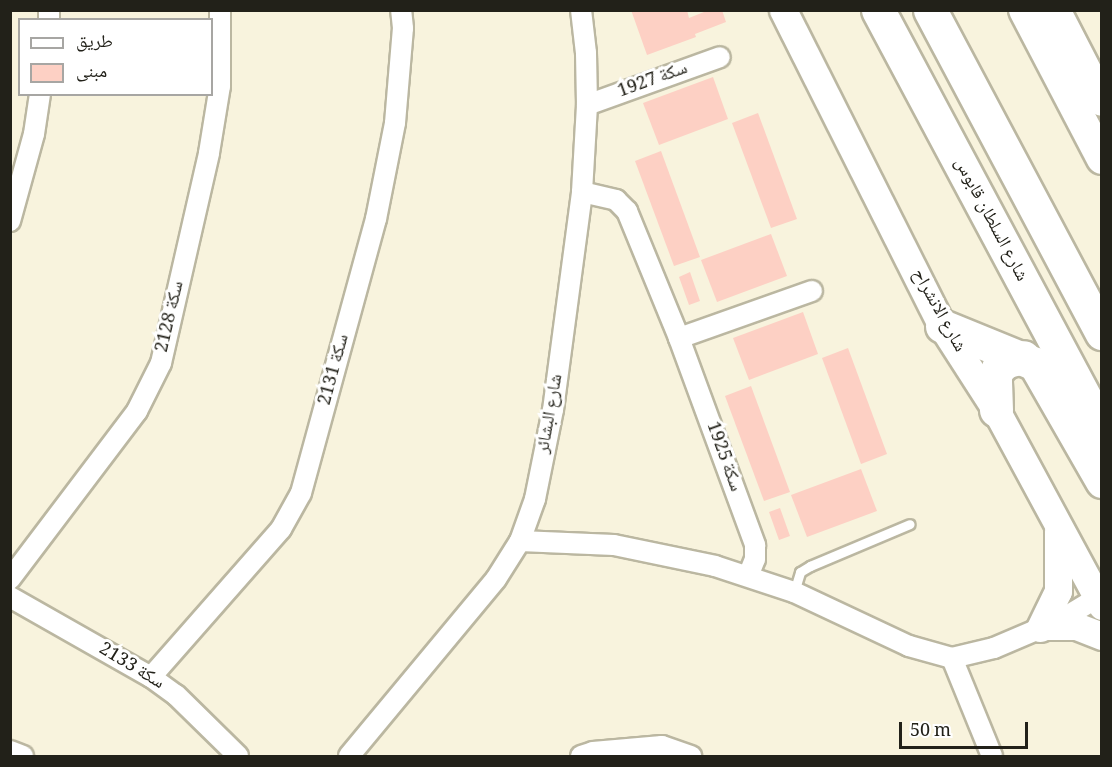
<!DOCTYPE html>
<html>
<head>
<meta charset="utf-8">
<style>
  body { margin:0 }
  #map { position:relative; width:1112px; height:767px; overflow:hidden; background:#f8f3dd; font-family:Georgia,"Noto Naskh Arabic",serif }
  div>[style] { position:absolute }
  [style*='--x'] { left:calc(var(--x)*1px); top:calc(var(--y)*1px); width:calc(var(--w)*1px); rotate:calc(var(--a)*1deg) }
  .building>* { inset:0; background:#fdd0c4 }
  .roads { filter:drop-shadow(2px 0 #bbb7a1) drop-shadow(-2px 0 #bbb7a1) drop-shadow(0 2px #bbb7a1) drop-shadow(0 -2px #bbb7a1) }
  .lane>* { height:9px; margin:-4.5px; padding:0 4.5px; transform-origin:4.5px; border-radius:4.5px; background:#fff }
  .street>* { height:20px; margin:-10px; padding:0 10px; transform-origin:10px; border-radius:10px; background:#fff }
  .secondary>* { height:27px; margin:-13.5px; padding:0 13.5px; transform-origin:13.5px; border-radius:13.5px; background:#fff }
  .primary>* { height:30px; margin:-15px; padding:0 15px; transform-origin:15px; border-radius:15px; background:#fff }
  .highway>* { height:33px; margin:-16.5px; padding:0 16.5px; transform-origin:16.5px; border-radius:16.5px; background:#fff }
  span { translate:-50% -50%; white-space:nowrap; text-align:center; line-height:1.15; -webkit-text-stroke:6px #fff; paint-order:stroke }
  .street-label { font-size:18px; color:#222119 }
  .frame { position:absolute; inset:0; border:12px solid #222119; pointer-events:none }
  .legend { position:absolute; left:18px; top:18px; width:195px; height:78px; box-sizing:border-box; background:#fff; border:2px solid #a7a6a3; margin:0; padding:8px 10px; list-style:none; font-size:18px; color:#222119 }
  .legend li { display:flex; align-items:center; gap:12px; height:30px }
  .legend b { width:30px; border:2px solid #a7a6a3 }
  .scale { position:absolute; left:899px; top:722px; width:129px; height:27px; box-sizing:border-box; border:3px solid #222119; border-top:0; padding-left:8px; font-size:18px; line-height:21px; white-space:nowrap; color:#222119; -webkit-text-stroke:4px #fff; paint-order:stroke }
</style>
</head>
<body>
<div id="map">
  <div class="building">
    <div style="clip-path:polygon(631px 10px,687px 10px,689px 18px,709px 10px,722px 10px,726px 22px,695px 34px,696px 37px,647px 55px)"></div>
    <div style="clip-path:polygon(713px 77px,728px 119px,659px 145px,643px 103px)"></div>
    <div style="clip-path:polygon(758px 113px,797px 219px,771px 228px,732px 123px)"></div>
    <div style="clip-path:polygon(661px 151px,700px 257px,674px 266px,635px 161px)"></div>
    <div style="clip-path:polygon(771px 234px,787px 276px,717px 302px,701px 260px)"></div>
    <div style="clip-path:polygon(690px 272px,700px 301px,689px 305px,679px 277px)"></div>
    <div style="clip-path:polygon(803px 312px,818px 354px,749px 380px,733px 338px)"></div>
    <div style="clip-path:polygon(848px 348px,887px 454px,861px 464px,822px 358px)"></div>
    <div style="clip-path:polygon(751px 386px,790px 492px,764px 501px,725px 396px)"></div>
    <div style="clip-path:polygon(861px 469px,877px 511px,807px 537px,791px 495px)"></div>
    <div style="clip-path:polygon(780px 508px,790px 536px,779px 540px,769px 512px)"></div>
  </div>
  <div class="roads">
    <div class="lane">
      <div style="--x:794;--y:592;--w:21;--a:-73"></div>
      <div style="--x:800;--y:572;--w:12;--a:-31"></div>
      <div style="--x:810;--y:566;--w:108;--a:-22.8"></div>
    </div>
    <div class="street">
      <div style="--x:49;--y:10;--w:10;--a:90"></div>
      <div style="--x:587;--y:105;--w:141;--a:-19.8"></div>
      <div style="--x:582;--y:192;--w:35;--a:13"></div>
      <div style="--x:616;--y:200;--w:16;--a:45"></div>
      <div style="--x:627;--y:211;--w:137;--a:67.7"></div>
      <div style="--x:679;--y:338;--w:221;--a:69.8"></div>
      <div style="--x:755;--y:545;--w:14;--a:90"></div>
      <div style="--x:755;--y:559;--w:18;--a:112"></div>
      <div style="--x:10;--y:221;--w:90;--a:-74.6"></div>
      <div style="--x:34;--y:134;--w:40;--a:-81.5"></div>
      <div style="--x:679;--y:338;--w:141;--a:-19.5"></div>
      <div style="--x:520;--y:541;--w:94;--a:2.4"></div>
      <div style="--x:614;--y:545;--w:103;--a:11.7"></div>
      <div style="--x:715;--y:566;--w:83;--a:18.2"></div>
      <div style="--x:794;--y:592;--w:127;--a:25.2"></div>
      <div style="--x:909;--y:646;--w:45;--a:15.6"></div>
      <div style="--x:952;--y:658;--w:43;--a:-13.4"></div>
      <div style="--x:994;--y:648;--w:74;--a:-23.1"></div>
      <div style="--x:1062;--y:619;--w:41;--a:-31"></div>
      <div style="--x:10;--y:579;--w:211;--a:-52.9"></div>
      <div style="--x:137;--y:411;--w:54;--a:-63.4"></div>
      <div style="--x:161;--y:363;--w:215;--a:-77.1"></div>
      <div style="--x:209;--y:153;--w:68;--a:-80.7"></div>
      <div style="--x:220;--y:86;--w:76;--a:-90"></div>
      <div style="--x:10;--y:597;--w:162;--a:29.6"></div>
      <div style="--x:151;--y:677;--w:31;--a:36"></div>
      <div style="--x:176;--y:695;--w:87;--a:44.5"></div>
      <div style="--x:952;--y:658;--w:106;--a:67.8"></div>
      <div style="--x:151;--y:677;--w:197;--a:-48.7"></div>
      <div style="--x:281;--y:529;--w:41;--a:-60.9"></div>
      <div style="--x:301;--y:493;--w:284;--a:-74.7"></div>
      <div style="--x:376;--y:219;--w:98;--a:-78.8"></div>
      <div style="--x:395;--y:123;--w:95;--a:-85.2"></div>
      <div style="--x:403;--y:28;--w:18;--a:-96"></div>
      <div style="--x:10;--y:751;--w:14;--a:21"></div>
      <div style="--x:349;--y:756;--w:230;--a:-50.3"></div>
      <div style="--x:496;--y:579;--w:45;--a:-57.7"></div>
      <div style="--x:520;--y:541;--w:45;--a:-70.3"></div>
      <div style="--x:535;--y:499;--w:91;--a:-78.6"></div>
      <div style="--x:553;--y:410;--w:220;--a:-82.4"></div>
      <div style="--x:582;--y:192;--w:87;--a:-86.7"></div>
      <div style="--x:587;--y:105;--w:52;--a:-91.1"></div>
      <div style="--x:586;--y:53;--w:43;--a:-96.6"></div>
      <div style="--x:581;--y:756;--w:13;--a:-18"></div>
      <div style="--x:593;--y:752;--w:69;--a:-5"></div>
      <div style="--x:662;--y:746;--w:31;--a:19"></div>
    </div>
    <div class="secondary">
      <div style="--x:783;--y:10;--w:354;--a:63.3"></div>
      <div style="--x:942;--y:326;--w:100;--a:57.3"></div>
      <div style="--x:996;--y:410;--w:223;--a:61.6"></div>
      <div style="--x:1044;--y:626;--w:32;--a:0"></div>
      <div style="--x:1076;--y:626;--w:28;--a:21"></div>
      <div style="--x:1040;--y:628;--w:41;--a:-64.1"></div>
      <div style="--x:1058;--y:591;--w:60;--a:-90"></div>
    </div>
    <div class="primary">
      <div style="--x:1024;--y:10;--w:168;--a:62.4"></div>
      <div style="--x:1055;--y:10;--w:102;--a:62.7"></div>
    </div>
    <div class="highway">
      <div style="--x:878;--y:10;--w:475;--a:61.9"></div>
      <div style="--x:930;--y:10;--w:366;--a:62"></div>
      <div style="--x:942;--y:326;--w:100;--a:22.2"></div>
      <div style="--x:1035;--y:364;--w:135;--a:60.2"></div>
      <div style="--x:996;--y:410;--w:34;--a:-92"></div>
      <div style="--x:995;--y:376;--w:9;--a:-69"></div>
      <div style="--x:998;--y:368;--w:11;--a:-38"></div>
      <div style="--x:1007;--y:361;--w:17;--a:-13"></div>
    </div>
  </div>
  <div class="street-label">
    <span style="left:653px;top:81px;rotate:-20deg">سكة 1927</span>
    <span style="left:990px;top:220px;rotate:62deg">شارع السلطان قابوس</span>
    <span style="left:938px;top:311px;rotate:61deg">شارع الانشراح</span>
    <span style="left:171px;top:317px;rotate:-77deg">سكة 2128</span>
    <span style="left:335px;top:370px;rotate:-75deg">سكة 2131</span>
    <span style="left:551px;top:414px;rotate:-80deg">شارع البشائر</span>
    <span style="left:723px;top:457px;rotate:70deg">سكة 1925</span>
    <span style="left:131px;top:667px;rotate:31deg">سكة 2133</span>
  </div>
  <div class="frame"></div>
  <ul class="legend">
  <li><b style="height:8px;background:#fff"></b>طريق</li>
  <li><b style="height:16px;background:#fdd0c4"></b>مبنى</li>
  </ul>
  <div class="scale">50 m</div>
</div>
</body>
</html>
